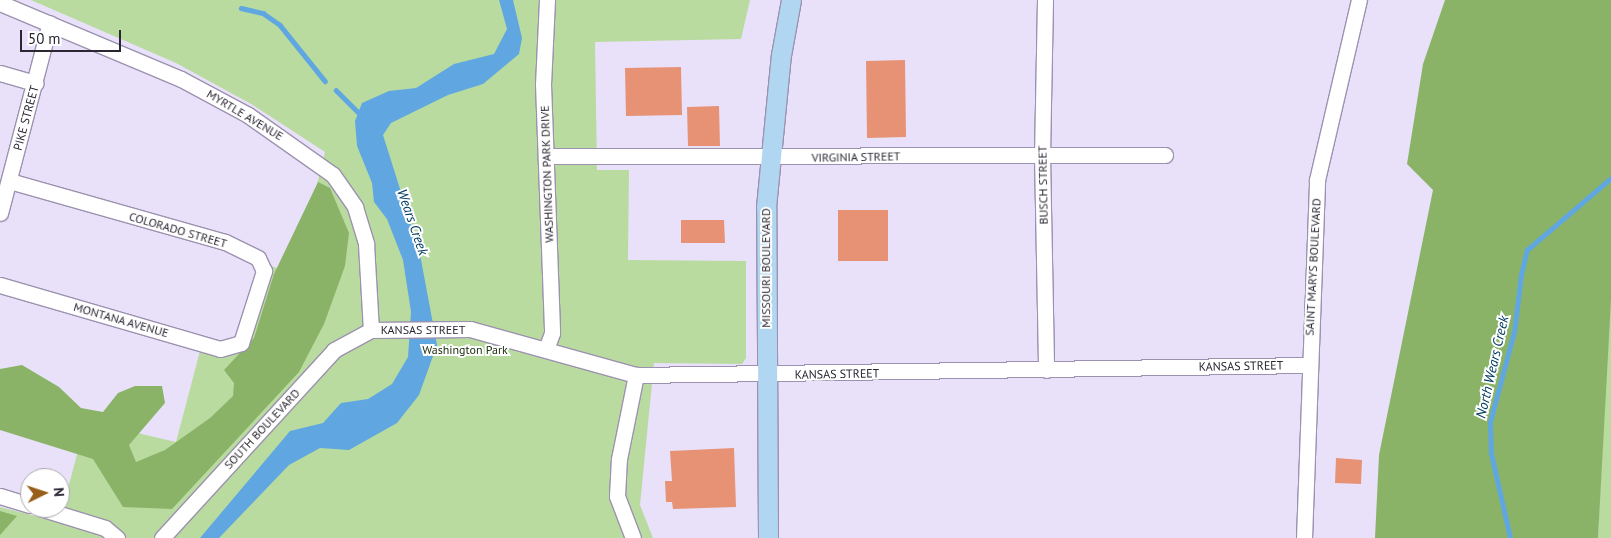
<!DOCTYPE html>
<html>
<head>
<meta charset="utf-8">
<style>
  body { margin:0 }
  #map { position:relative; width:1611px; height:538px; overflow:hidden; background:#e9e1fa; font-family:"PT Sans",sans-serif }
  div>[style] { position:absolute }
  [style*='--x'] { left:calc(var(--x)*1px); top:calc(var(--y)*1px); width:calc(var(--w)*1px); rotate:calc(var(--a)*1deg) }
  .green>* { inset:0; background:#b9db9f }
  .forest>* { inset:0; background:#8ab368 }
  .water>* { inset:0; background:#60a7e1 }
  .stream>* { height:4.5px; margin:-2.25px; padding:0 2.25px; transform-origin:2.25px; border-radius:2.25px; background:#60a7e1 }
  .building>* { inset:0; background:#e79275 }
  .roads { filter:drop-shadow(1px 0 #9c92af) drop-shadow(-1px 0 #9c92af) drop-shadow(0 1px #9c92af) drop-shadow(0 -1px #9c92af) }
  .minor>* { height:15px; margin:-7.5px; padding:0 7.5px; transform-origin:7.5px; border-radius:7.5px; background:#fff }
  .major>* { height:19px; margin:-9.5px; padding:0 9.5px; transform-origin:9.5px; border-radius:9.5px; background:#b1d6f2 }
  span { translate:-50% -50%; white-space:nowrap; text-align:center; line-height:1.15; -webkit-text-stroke:4px #fff; paint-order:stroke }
  .street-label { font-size:12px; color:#2a2632 }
  .park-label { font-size:12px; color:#203111 }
  .water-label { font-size:14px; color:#003b60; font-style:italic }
  .north { position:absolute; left:20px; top:468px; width:50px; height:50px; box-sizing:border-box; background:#fff; border:1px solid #aaa8ad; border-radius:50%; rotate:86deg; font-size:14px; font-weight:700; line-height:20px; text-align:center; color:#2a2632 }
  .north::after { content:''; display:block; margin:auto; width:18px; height:22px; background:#975f1a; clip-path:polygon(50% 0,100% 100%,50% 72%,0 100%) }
  .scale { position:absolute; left:20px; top:30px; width:101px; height:22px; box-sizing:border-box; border:2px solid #2a2632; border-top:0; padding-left:6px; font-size:15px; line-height:18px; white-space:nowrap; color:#2a2632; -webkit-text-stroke:4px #fff; paint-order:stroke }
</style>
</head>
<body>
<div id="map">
  <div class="green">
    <div style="clip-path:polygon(31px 0,750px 0,741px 39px,595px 42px,597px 170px,629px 170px,628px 260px,746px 261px,746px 358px,742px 364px,654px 363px,640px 505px,653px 538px,0 538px,0 507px,59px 522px,86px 421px,176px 442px,200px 351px,234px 350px,264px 292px,270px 266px,295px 273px,325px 152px,253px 105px,176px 63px)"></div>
    <div style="clip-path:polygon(1611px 300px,1611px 538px,1598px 538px,1608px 321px)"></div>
  </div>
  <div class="forest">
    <div style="clip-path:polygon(1445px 0,1611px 0,1611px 300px,1598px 538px,1375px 538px,1379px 455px,1433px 190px,1407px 164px,1423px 64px)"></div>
    <div style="clip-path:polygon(318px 182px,330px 188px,349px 233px,345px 266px,324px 324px,299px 372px,172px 509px,123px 507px,93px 459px,0 430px,0 369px,22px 365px,59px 387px,81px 408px,103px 412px,118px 393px,135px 386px,162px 386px,165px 403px,129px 445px,136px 462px,165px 450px,210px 418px,233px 396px,234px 383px,224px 370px,254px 338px,274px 274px)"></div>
    <div style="clip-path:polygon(0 511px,17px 516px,0 535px)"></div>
  </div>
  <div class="water">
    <div style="clip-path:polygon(499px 0,513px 0,522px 38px,519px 54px,483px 84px,448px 95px,391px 123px,383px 135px,419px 249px,437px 345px,419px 395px,397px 423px,349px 450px,320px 448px,289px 465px,219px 538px,200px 538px,290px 431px,323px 423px,341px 403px,368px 399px,392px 384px,408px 357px,411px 312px,403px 260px,387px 219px,374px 202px,372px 183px,357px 146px,355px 121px,362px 103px,389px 91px,416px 88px,454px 64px,494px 54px,507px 29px)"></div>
  </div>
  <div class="stream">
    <div style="--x:241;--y:8;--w:23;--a:13"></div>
    <div style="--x:263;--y:13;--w:21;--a:35"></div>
    <div style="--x:280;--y:25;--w:72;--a:51.2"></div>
    <div style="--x:336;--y:90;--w:35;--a:45"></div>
    <div style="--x:1510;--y:538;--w:86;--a:-102.7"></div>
    <div style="--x:1491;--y:454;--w:32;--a:-92"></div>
    <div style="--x:1490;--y:422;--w:93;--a:-75.1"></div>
    <div style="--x:1514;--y:332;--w:57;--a:-83"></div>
    <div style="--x:1521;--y:275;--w:26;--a:-77"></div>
    <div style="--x:1527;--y:250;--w:111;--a:-40.6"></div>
  </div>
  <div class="building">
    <div style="clip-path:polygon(905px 60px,906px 137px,867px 138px,866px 61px)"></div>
    <div style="clip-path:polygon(681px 67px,682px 115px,626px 116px,625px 68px)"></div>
    <div style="clip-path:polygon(719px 106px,720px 146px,688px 146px,687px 107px)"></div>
    <div style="clip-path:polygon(838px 210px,888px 210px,888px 261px,838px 261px)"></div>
    <div style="clip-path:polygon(681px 220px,724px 220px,725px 243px,681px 243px)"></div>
    <div style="clip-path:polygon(734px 448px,736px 507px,673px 509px,672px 502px,666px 502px,665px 481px,672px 481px,670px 451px)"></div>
    <div style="clip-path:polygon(1336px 458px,1362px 460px,1361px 484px,1335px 483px)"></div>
  </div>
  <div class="roads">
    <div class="minor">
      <div style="--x:547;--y:0;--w:84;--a:92.7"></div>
      <div style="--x:543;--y:84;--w:249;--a:87.9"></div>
      <div style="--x:552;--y:333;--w:15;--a:110"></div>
      <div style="--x:1045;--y:0;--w:155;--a:91.1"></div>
      <div style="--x:1042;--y:155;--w:215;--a:88.9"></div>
      <div style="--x:0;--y:3;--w:196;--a:22.8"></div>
      <div style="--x:181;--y:79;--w:76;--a:28.2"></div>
      <div style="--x:248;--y:115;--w:104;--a:35.2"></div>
      <div style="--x:333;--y:175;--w:39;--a:55"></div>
      <div style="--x:355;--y:207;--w:39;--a:73"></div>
      <div style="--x:366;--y:244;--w:86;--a:86.7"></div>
      <div style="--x:0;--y:73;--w:37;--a:16"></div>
      <div style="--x:547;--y:156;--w:618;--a:-0.09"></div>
      <div style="--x:0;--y:213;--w:196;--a:-75.3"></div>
      <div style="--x:0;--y:285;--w:229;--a:16.2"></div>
      <div style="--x:220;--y:349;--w:22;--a:-16"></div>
      <div style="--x:241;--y:343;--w:76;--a:-72.3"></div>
      <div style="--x:264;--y:271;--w:14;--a:-115"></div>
      <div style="--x:258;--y:258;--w:37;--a:-154"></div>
      <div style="--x:225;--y:242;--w:224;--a:-164.2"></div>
      <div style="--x:0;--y:496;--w:31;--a:17"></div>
      <div style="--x:40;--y:508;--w:68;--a:17.1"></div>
      <div style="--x:105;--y:528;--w:16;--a:40"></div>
      <div style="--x:162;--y:538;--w:255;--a:-47.5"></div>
      <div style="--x:334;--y:350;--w:42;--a:-28.4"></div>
      <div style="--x:371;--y:330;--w:99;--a:-0.6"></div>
      <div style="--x:470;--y:329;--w:172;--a:15.5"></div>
      <div style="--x:636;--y:375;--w:673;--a:-0.85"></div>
      <div style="--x:633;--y:538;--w:45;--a:-110.9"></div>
      <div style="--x:617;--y:496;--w:37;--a:-87"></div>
      <div style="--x:619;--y:459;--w:86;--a:-78.6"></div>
      <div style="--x:1304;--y:538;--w:358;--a:-87.9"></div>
      <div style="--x:1317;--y:180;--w:185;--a:-76.9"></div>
    </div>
    <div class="major">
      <div style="--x:768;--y:538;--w:331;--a:-90.3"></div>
      <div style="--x:766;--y:207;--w:153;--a:-84.4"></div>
      <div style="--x:781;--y:55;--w:56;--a:-79.7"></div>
    </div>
  </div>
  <div class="street-label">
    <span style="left:245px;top:115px;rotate:31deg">MYRTLE AVENUE</span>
    <span style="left:26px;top:118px;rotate:-75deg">PIKE STREET</span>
    <span style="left:856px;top:157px;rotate:-1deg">VIRGINIA STREET</span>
    <span style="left:547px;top:174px;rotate:-92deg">WASHINGTON PARK DRIVE</span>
    <span style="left:1043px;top:185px;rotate:-91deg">BUSCH STREET</span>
    <span style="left:178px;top:230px;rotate:16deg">COLORADO STREET</span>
    <span style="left:1313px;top:267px;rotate:-87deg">SAINT MARYS BOULEVARD</span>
    <span style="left:766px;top:268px;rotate:-90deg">MISSOURI BOULEVARD</span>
    <span style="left:121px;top:320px;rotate:16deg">MONTANA AVENUE</span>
    <span style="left:423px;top:330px">KANSAS STREET</span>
    <span style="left:1241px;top:366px;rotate:-1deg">KANSAS STREET</span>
    <span style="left:837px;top:374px;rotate:-1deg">KANSAS STREET</span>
    <span style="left:262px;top:429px;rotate:-47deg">SOUTH BOULEVARD</span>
  </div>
  <div class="park-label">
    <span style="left:465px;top:350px">Washington Park</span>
  </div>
  <div class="water-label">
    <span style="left:413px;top:222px;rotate:71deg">Wears Creek</span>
    <span style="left:1492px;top:367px;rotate:-77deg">North Wears Creek</span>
  </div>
  <div class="north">N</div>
  <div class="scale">50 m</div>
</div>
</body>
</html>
